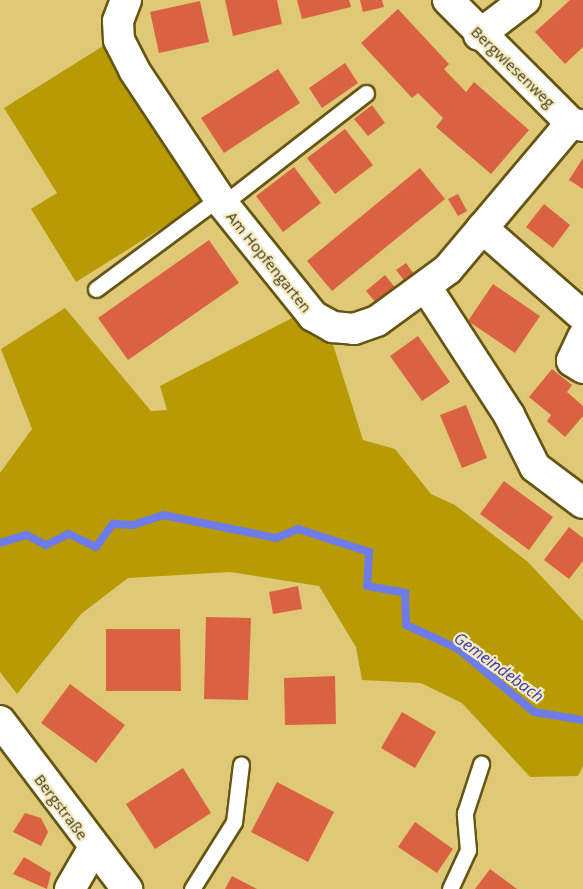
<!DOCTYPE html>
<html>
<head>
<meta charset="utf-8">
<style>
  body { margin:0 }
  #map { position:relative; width:583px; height:889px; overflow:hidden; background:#dfc977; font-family:"Open Sans",sans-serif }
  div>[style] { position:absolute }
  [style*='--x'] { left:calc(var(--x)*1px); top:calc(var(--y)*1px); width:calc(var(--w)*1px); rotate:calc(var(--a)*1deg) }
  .green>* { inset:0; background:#b89a05 }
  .stream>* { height:8px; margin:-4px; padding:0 4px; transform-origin:4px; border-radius:4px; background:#6d7ce7 }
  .building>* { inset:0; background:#db6143 }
  .roads { filter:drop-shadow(2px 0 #665614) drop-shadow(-2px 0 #665614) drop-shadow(0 2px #665614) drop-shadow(0 -2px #665614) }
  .service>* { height:15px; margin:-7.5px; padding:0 7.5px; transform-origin:7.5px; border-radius:7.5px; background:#fff }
  .minor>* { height:30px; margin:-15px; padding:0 15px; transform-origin:15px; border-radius:15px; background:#fff }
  span { translate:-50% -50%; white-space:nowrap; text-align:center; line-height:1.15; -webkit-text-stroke:4.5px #f5ebc3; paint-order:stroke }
  .street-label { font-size:15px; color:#413815 }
  .water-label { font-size:16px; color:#3837b4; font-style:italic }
</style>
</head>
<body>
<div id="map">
  <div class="green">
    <div style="clip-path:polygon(103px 46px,202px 203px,76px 282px,31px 209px,57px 193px,4px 108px)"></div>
    <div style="clip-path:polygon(65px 308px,151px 411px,167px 410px,160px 386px,294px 317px,302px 327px,331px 338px,363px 440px,395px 449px,431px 494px,455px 505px,528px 562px,583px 621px,583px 766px,578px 776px,530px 777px,462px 703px,421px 683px,362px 680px,356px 647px,319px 586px,230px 572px,128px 578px,81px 614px,17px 694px,0 672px,0 473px,32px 429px,1px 349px)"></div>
  </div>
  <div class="stream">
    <div style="--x:0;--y:543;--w:28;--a:-17"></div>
    <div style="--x:27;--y:535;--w:21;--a:28"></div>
    <div style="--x:46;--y:545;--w:25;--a:-26"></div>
    <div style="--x:69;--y:534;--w:30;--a:26"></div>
    <div style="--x:96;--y:547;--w:29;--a:-54"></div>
    <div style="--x:113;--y:524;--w:20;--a:3"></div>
    <div style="--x:133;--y:525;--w:32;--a:-18"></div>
    <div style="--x:163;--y:515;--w:115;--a:11.5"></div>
    <div style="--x:276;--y:538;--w:24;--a:-22"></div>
    <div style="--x:298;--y:529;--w:75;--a:17.9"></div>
    <div style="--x:369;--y:552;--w:34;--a:93"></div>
    <div style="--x:367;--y:586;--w:39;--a:10"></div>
    <div style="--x:405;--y:593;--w:32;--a:88"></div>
    <div style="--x:406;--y:625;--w:56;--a:24.3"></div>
    <div style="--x:457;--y:648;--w:100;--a:39.7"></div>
    <div style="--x:534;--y:712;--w:50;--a:9.3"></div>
  </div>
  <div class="building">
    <div style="clip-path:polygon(225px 0,277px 0,282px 24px,233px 36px)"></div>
    <div style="clip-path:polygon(297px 0,349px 0,351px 7px,302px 19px)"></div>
    <div style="clip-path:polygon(360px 0,382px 0,384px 7px,363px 12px)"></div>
    <div style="clip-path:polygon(570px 0,583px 0,583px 47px,565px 64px,535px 32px)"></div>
    <div style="clip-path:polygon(200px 1px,209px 42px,159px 53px,150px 12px)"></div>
    <div style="clip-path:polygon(398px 9px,449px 64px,444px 69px,466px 92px,474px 82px,529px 130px,491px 174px,436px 127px,443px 118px,418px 93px,412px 98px,361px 43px)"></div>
    <div style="clip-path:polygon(345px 63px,358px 83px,322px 108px,309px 88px)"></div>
    <div style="clip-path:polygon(278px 69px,300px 103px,224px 153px,201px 118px)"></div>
    <div style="clip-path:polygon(372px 105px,385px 123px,368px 136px,354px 119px)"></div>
    <div style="clip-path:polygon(345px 129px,373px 165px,335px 194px,307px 158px)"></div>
    <div style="clip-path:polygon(583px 158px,583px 189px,569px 180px)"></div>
    <div style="clip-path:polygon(294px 167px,321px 203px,283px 232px,256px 196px)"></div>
    <div style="clip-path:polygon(420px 168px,445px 199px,332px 291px,307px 261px)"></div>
    <div style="clip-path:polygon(458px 194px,467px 211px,458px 216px,448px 199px)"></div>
    <div style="clip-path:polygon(544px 204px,570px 225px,553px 248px,526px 227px)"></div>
    <div style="clip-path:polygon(209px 240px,239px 283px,128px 360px,98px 318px)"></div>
    <div style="clip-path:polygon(406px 263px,416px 277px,406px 283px,396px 270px)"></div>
    <div style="clip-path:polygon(385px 275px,397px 290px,378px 305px,366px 291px)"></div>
    <div style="clip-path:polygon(493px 284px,540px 316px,515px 353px,468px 321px)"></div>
    <div style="clip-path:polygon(418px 336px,450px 382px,422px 401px,390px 356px)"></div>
    <div style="clip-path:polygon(552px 369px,572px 385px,567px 392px,583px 406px,583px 416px,565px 437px,547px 421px,551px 415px,529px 397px)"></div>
    <div style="clip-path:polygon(466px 405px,487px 458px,462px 468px,440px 415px)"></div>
    <div style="clip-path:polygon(504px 481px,553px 517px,529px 550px,480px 514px)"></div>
    <div style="clip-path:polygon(569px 527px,583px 538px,583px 561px,569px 579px,544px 560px)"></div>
    <div style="clip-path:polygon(298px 586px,302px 609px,273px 614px,269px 592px)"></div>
    <div style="clip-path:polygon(206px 617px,251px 618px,248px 700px,204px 699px)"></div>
    <div style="clip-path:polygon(106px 629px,180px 629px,181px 691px,106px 691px)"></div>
    <div style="clip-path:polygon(335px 676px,336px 724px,285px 725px,284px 678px)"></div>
    <div style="clip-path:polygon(70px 684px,125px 725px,96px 763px,41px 723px)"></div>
    <div style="clip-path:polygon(402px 712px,436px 732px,415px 768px,381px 748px)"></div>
    <div style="clip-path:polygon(183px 768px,211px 813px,155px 849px,126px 804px)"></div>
    <div style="clip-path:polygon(277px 782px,334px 812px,308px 862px,251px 832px)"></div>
    <div style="clip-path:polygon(25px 813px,41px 818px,48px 832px,41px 846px,13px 832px)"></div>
    <div style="clip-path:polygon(415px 822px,453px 849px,437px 873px,398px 847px)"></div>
    <div style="clip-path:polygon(24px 857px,51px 873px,47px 889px,13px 874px)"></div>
    <div style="clip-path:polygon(490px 869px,517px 889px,475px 889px)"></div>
    <div style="clip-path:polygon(232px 876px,257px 889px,225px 889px)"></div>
  </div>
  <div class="roads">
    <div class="service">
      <div style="--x:223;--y:204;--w:181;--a:-37.8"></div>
      <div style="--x:96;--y:289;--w:153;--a:-36.5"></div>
      <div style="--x:192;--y:889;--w:79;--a:-57.9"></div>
      <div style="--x:234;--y:822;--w:58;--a:-83.1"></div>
      <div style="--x:450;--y:889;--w:43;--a:-65.2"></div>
      <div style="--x:468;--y:850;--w:37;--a:-95"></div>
      <div style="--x:465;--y:813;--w:52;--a:-71.9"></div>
    </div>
    <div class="minor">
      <div style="--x:126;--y:0;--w:22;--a:111"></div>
      <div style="--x:118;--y:21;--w:19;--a:87"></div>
      <div style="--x:119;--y:40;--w:34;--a:63"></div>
      <div style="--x:134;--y:70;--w:161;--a:56.4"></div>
      <div style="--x:223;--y:204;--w:144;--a:51.2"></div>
      <div style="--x:313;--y:316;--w:23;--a:29"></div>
      <div style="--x:333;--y:327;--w:21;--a:5"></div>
      <div style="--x:354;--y:329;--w:24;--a:-19"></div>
      <div style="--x:377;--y:321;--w:88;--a:-36.2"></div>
      <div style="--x:448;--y:269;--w:191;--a:-49.9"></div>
      <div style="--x:448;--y:0;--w:174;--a:45"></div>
      <div style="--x:571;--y:123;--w:12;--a:14"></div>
      <div style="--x:479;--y:35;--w:58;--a:-37.3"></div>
      <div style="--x:482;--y:228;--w:134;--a:41.1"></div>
      <div style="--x:426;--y:287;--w:153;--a:57"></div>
      <div style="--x:509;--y:415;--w:58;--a:63.4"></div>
      <div style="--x:535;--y:467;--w:60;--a:36.9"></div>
      <div style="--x:583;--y:337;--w:26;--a:115"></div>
      <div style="--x:572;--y:361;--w:13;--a:32"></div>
      <div style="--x:0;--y:721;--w:211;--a:52.9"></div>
      <div style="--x:70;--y:889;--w:46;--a:-60.1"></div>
    </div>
  </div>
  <div class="street-label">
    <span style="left:513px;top:67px;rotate:44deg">Bergwiesenweg</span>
    <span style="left:269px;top:262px;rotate:51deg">Am Hopfengarten</span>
    <span style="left:61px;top:807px;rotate:53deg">Bergstraße</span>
  </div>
  <div class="water-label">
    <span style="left:499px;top:667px;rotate:36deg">Gemeindebach</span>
  </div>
</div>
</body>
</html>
